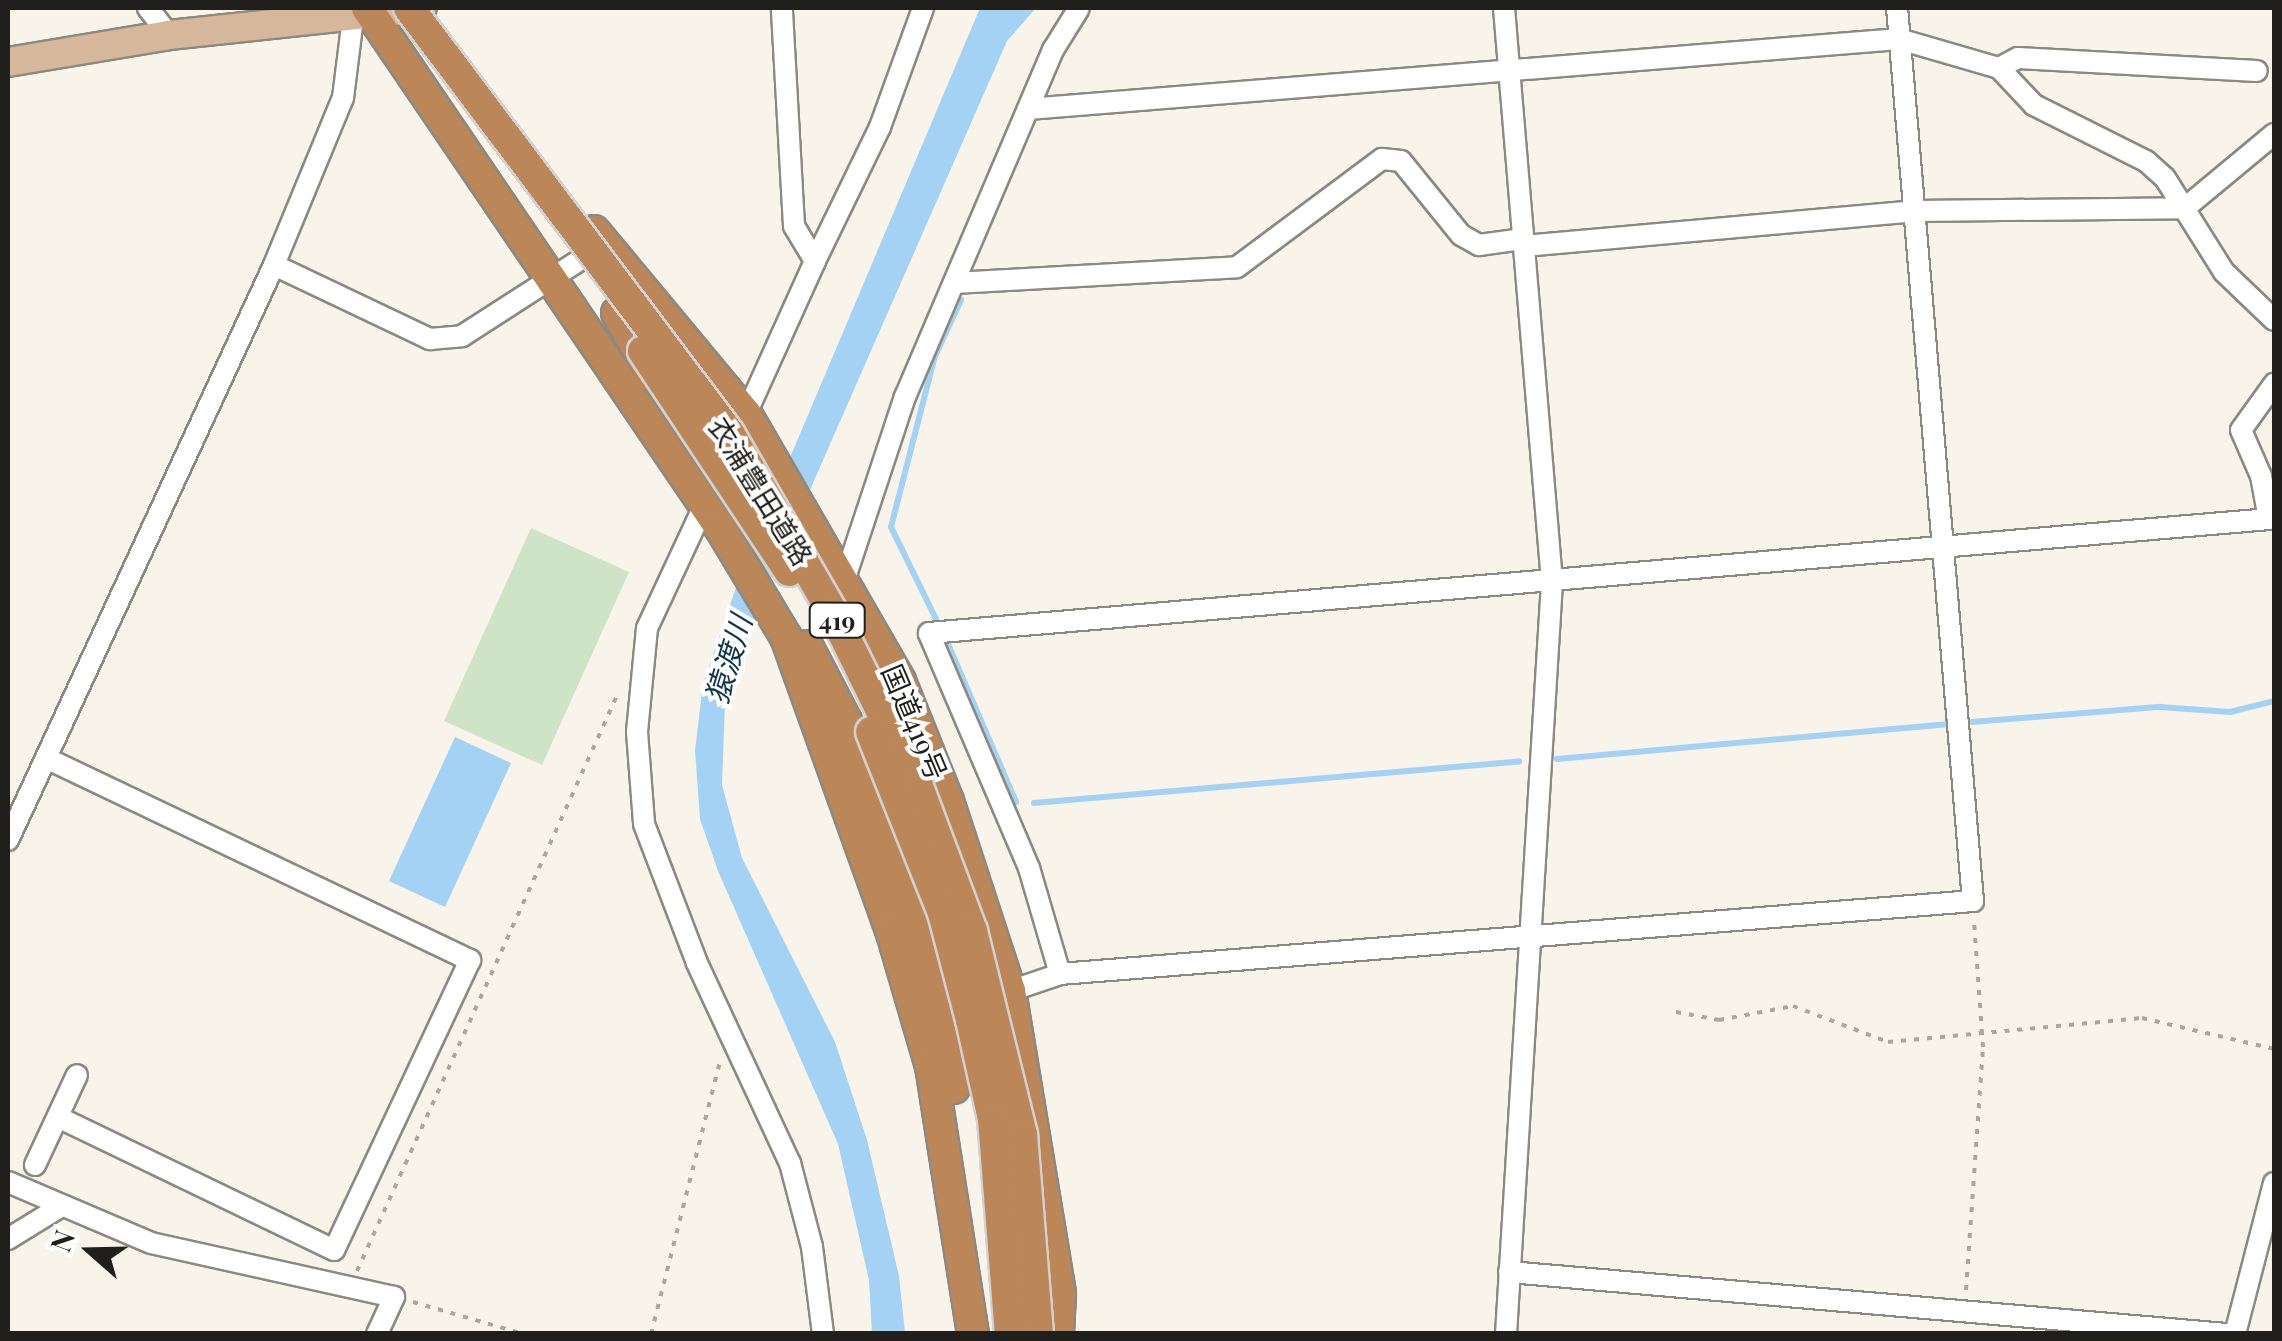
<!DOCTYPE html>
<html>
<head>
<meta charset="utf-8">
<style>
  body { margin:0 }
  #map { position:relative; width:2282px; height:1341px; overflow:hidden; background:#f8f4ea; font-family:"Playfair Display","Noto Sans JP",serif }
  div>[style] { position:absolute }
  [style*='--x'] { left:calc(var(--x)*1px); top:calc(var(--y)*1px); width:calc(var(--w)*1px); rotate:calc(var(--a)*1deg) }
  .green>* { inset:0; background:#cfe4c7 }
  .water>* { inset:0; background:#a3d2f4 }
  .stream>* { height:6px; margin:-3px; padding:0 3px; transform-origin:3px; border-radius:3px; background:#a3d2f4 }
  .path>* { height:4px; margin-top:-2px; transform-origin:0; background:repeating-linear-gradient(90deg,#aaa7a0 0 5px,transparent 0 13px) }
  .roads { filter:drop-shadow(2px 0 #8c8980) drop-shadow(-2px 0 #8c8980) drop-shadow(0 2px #8c8980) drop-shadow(0 -2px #8c8980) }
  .minor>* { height:20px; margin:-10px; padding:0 10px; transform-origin:10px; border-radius:10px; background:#fff }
  .major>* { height:28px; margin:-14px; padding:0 14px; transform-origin:14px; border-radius:14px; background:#d7b79b }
  .highway>* { height:30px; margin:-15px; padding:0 15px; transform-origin:15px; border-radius:15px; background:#bc8758 }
  .bridges { filter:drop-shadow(2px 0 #d2d2d2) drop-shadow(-2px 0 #d2d2d2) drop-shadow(0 2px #d2d2d2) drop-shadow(0 -2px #d2d2d2) }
  .highway-bridge>* { height:30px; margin:-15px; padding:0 15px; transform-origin:15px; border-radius:15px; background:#bc8758 }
  span { translate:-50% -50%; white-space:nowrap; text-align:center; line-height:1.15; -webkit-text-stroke:8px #fff; paint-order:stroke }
  .shield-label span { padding:2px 8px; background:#fff; border:2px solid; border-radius:8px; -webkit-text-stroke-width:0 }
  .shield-label { font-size:25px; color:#201f1c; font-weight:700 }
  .street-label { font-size:28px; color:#201f1c }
  .water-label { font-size:30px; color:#0f354c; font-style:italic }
  .frame { position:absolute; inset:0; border:10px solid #201f1c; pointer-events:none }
  .north { position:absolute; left:40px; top:1201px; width:100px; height:100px; -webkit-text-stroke:8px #fff; paint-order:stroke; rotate:290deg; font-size:28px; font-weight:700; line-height:40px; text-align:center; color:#201f1c }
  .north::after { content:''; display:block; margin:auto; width:35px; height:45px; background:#201f1c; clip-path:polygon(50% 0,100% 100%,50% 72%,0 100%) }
</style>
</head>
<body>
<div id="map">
  <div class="green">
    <div style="clip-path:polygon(531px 528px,629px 572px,542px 765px,444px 721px)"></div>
  </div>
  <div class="water">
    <div style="clip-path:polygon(980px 8px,1036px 8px,1007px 41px,759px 606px,725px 703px,722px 785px,742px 858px,835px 1042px,867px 1140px,899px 1276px,905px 1333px,872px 1333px,869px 1280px,838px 1144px,718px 871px,700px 819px,695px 750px,703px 684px,740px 576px)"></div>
    <div style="clip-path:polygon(455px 737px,511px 763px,445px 907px,389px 881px)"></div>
  </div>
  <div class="stream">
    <div style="--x:936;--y:619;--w:102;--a:-116.1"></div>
    <div style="--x:891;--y:527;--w:177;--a:-75.6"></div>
    <div style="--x:935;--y:356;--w:62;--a:-65.1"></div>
    <div style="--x:948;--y:644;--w:172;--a:66.7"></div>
    <div style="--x:1972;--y:722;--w:189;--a:-4.6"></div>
    <div style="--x:2160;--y:707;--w:70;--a:4.1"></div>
    <div style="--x:2230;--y:712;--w:45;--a:-14"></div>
    <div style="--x:1557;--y:759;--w:391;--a:-5.1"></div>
    <div style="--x:1034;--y:803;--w:487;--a:-4.9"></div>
  </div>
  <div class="path">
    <div style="--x:1676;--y:1012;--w:44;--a:10.5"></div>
    <div style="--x:1719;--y:1020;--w:75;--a:-10.7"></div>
    <div style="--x:1793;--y:1006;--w:102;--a:20.8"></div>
    <div style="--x:1888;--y:1042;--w:255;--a:-5.4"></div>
    <div style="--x:2142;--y:1018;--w:136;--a:13.2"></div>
    <div style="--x:357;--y:1271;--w:636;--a:-65.69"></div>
    <div style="--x:1966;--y:1290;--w:244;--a:-86"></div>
    <div style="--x:1983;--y:1047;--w:126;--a:-94.1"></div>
    <div style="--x:413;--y:1302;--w:116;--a:16.1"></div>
    <div style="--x:651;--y:1334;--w:281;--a:-75.8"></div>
  </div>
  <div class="roads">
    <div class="minor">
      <div style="--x:148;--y:8;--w:34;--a:52"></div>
      <div style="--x:1504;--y:8;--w:576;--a:85.22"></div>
      <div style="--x:1552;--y:582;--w:753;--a:93.5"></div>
      <div style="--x:1999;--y:68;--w:21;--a:-28"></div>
      <div style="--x:2018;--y:58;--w:239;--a:3.1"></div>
      <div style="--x:1028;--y:109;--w:874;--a:-4.59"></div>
      <div style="--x:1899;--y:39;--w:104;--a:16.2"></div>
      <div style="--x:1999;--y:68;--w:51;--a:46.6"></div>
      <div style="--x:2034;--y:105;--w:125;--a:26.6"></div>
      <div style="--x:2146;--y:161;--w:25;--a:42"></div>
      <div style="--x:2165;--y:178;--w:111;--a:57.9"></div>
      <div style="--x:2224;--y:272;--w:69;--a:43.8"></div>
      <div style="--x:1524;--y:246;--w:394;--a:-5.1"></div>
      <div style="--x:1916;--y:211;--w:269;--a:-0.6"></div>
      <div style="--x:2185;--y:208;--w:116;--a:-39.7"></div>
      <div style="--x:815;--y:261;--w:149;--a:-64.1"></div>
      <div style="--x:880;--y:127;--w:127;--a:-70.1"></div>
      <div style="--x:274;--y:265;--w:181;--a:-67.6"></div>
      <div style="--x:343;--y:98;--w:81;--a:-82.9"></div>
      <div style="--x:955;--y:283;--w:282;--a:-3.2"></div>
      <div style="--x:1237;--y:267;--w:181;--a:-36.7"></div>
      <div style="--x:1382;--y:159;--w:19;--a:6"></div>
      <div style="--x:1401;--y:161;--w:95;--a:51"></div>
      <div style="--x:1461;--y:235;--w:21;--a:29"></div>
      <div style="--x:1479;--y:245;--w:43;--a:-7.9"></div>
      <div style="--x:746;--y:414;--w:168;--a:-65.7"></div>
      <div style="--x:815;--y:261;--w:41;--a:-121"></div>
      <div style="--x:794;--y:226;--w:218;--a:-93.2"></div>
      <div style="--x:704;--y:506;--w:135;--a:115"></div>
      <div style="--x:647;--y:628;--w:104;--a:95.5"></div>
      <div style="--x:637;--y:732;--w:92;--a:85.6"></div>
      <div style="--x:644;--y:824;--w:149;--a:69.1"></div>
      <div style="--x:697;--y:963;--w:221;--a:65.1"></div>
      <div style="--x:790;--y:1163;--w:87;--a:75.3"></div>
      <div style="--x:812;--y:1247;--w:88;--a:82.8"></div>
      <div style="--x:845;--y:578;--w:191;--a:-71.7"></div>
      <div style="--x:905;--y:397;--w:377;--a:-66.9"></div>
      <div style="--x:1053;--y:50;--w:49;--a:-58.2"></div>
      <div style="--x:46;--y:758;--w:470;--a:25.5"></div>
      <div style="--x:470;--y:960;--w:320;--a:115.1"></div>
      <div style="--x:334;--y:1250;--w:306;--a:-154.3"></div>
      <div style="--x:8;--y:840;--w:634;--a:-65.17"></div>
      <div style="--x:274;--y:265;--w:173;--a:25.4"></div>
      <div style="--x:430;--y:339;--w:32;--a:-5"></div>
      <div style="--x:462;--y:336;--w:164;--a:-32.8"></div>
      <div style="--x:1060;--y:974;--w:110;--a:-106.3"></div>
      <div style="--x:1029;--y:868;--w:255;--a:-113.1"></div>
      <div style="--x:929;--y:633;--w:1345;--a:-4.86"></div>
      <div style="--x:2269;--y:519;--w:44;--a:-100.5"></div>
      <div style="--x:2261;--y:476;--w:50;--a:-113.5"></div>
      <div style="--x:2241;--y:430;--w:57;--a:-54.3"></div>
      <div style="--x:1010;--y:991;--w:53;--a:-18.8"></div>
      <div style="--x:1060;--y:974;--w:916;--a:-4.57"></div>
      <div style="--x:1973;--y:901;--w:896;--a:-94.86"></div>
      <div style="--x:35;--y:1165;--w:99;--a:-65"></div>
      <div style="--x:8;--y:1182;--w:155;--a:23.1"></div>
      <div style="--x:151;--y:1243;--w:249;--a:12.5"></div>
      <div style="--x:394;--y:1297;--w:41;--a:114.7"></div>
      <div style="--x:8;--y:1239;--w:61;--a:-31.6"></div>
      <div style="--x:1509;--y:1272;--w:720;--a:4.94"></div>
      <div style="--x:2235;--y:1334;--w:156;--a:-75.5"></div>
    </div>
    <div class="major">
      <div style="--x:8;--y:62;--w:163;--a:-9.5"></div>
      <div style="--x:169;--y:35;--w:254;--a:-6.1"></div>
    </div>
    <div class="highway">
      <div style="--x:367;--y:8;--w:630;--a:55.81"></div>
      <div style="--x:721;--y:529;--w:126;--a:59"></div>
      <div style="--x:786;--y:637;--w:314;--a:70.3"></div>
      <div style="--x:892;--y:933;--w:139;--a:73.7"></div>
      <div style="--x:931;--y:1066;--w:271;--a:81.1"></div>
      <div style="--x:594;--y:231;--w:238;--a:50.3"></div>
      <div style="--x:746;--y:414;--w:308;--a:60"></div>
      <div style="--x:900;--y:681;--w:129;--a:68.2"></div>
      <div style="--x:948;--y:801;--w:200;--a:71.9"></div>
      <div style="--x:1010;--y:991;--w:307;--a:80.6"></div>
      <div style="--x:1060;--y:1294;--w:40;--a:92.9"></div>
      <div style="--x:617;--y:313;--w:73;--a:60.3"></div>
      <div style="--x:807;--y:646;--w:85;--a:62.5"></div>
      <div style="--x:846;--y:721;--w:177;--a:69.8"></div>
      <div style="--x:907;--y:887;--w:116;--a:73.4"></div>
      <div style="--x:940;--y:998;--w:91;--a:81.2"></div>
    </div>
  </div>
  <div class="bridges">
    <div class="highway-bridge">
      <div style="--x:409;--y:8;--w:532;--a:53.02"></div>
      <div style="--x:729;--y:433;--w:208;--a:60"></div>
      <div style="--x:833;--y:613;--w:191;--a:63.8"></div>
      <div style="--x:917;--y:784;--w:157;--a:69.5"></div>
      <div style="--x:972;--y:931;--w:210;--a:76.2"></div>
      <div style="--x:1022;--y:1135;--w:200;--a:85.4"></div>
      <div style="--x:643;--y:351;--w:264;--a:56.4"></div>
      <div style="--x:871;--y:732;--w:195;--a:68.3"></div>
      <div style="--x:943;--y:913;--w:111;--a:75.3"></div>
      <div style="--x:971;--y:1020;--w:101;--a:77.5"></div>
      <div style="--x:993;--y:1119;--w:216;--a:85.5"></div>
    </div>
  </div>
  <div class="shield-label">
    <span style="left:837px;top:620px">419</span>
  </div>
  <div class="street-label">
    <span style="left:761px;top:491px;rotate:58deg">衣浦豊田道路</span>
    <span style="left:915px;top:722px;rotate:67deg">国道419号</span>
  </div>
  <div class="water-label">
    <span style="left:728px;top:659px;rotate:-73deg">猿渡川</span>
  </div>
  <div class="frame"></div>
  <div class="north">N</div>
</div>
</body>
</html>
